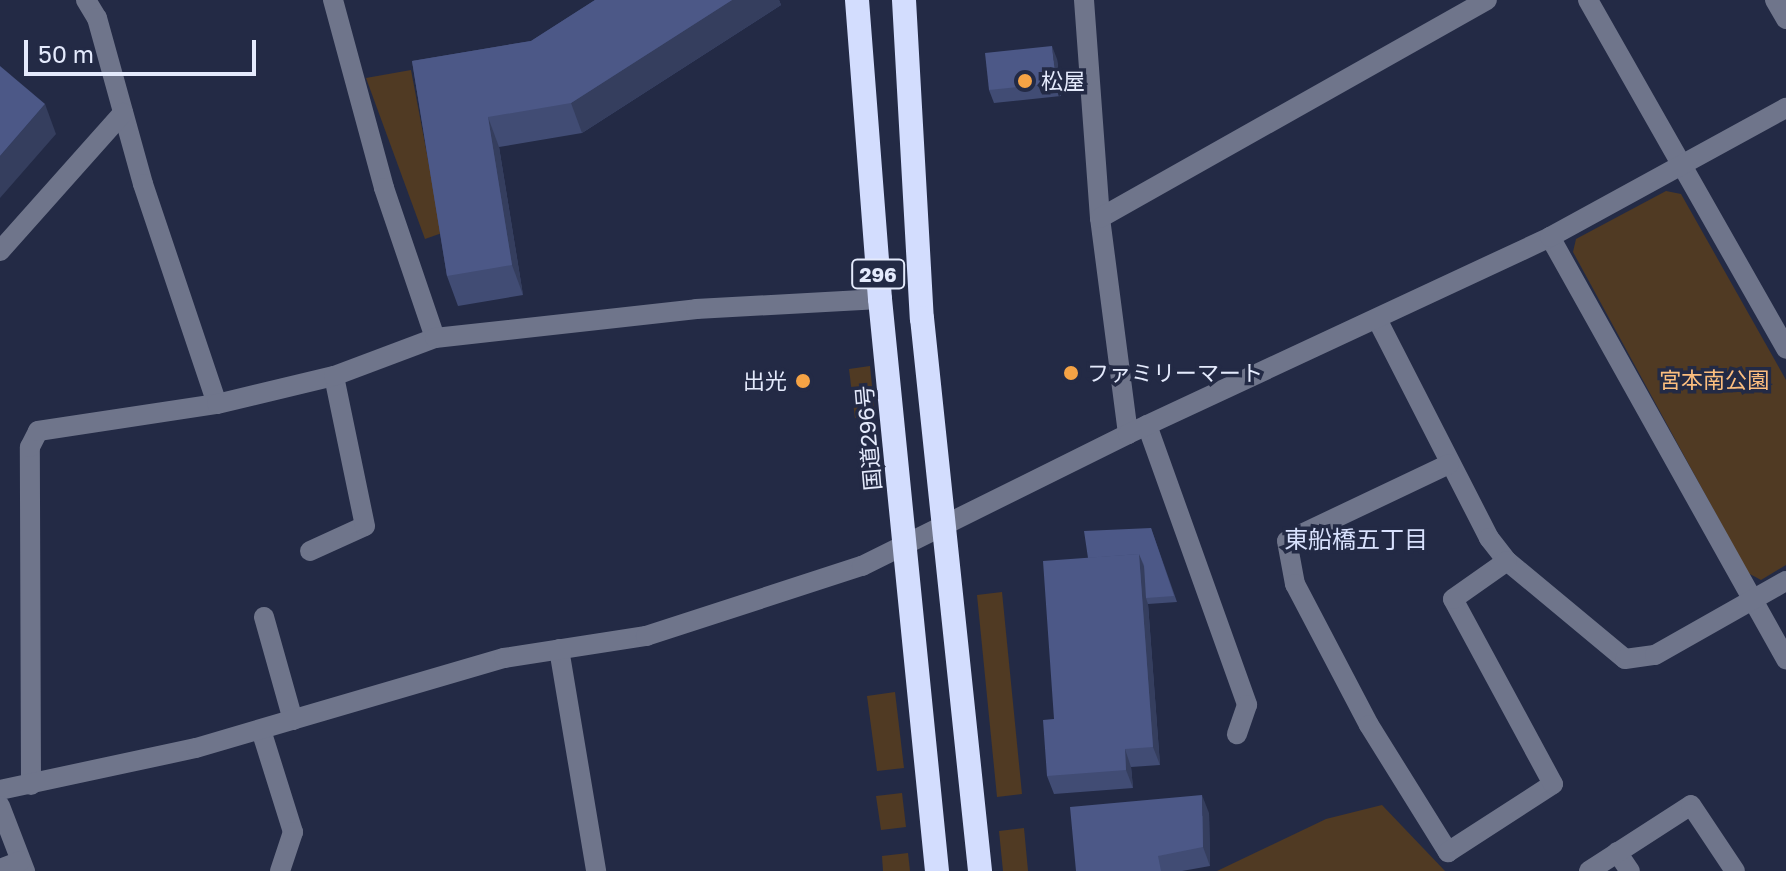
<!DOCTYPE html>
<html>
<head>
<meta charset="utf-8">
<style>
  body { margin:0 }
  #map { position:relative; width:1786px; height:871px; overflow:hidden; background:#232a45; font-family:"Golos Text","Noto Sans JP",sans-serif }
  div>[style] { position:absolute }
  [style*='--x'] { left:calc(var(--x)*1px); top:calc(var(--y)*1px); width:calc(var(--w)*1px); rotate:calc(var(--a)*1deg) }
  .green>* { inset:0; background:#503a23 }
  .minor>* { height:20px; margin:-10px; padding:0 10px; transform-origin:10px; border-radius:10px; background:#6f758b }
  .highway>* { height:24px; margin:-12px; padding:0 12px; transform-origin:12px; border-radius:12px; background:#d3ddfe }
  .wall>* { inset:0; background:#414c74 }
  .shaded-wall>* { inset:0; background:#353e5e }
  .building>* { inset:0; background:#4c5887 }
  .dots>* { width:22px; height:22px; translate:-50% -50%; box-sizing:border-box; border:4px solid #232a45; border-radius:50% }
  span { translate:-50% -50%; white-space:nowrap; text-align:center; line-height:1.15; -webkit-text-stroke:7px #232a45; paint-order:stroke }
  .shield-label span { padding:2px 6px; background:#232a45; border:2px solid; border-radius:6px; -webkit-text-stroke-width:0 }
  .shield-label { font-size:20px; color:#e4eafc; font-weight:700 }
  .poi-label { font-size:22px; color:#e4eafc }
  .left { translate:0 -50%; text-align:left }
  .right { translate:-100% -50%; text-align:right }
  .park-label { font-size:22px; color:#fcbe7f }
  .street-label { font-size:22px; color:#e4eafc }
  .neighbourhood-label { font-size:24px; color:#d8e1fd }
  .scale { position:absolute; left:24px; top:40px; width:232px; height:36px; box-sizing:border-box; border:4px solid #e4eafc; border-top:0; padding-left:10px; font-size:24px; line-height:28px; white-space:nowrap; color:#e4eafc; -webkit-text-stroke:6px #232a45; paint-order:stroke }
</style>
</head>
<body>
<div id="map">
  <div class="green">
    <div style="clip-path:polygon(411px 70px,442px 233px,425px 239px,366px 78px)"></div>
    <div style="clip-path:polygon(1666px 191px,1681px 194px,1786px 380px,1786px 565px,1761px 580px,1748px 573px,1573px 252px,1576px 239px)"></div>
    <div style="clip-path:polygon(870px 366px,875px 416px,855px 418px,849px 369px)"></div>
    <div style="clip-path:polygon(1002px 592px,1022px 794px,997px 797px,977px 595px)"></div>
    <div style="clip-path:polygon(895px 692px,904px 768px,877px 771px,867px 696px)"></div>
    <div style="clip-path:polygon(902px 793px,906px 827px,881px 830px,876px 796px)"></div>
    <div style="clip-path:polygon(1382px 805px,1445px 871px,1217px 871px,1326px 819px)"></div>
    <div style="clip-path:polygon(1024px 828px,1028px 871px,1003px 871px,999px 831px)"></div>
    <div style="clip-path:polygon(908px 853px,910px 871px,883px 871px,882px 856px)"></div>
  </div>
  <div class="minor">
    <div style="--x:86;--y:0;--w:21;--a:59"></div>
    <div style="--x:97;--y:18;--w:172;--a:74.5"></div>
    <div style="--x:143;--y:184;--w:232;--a:71.4"></div>
    <div style="--x:333;--y:0;--w:195;--a:74.8"></div>
    <div style="--x:384;--y:188;--w:158;--a:71.2"></div>
    <div style="--x:1084;--y:0;--w:219;--a:85.8"></div>
    <div style="--x:1100;--y:218;--w:218;--a:82.6"></div>
    <div style="--x:1588;--y:0;--w:401;--a:60.4"></div>
    <div style="--x:1775;--y:0;--w:22;--a:60"></div>
    <div style="--x:1100;--y:218;--w:444;--a:-29.4"></div>
    <div style="--x:1550;--y:237;--w:484;--a:60.8"></div>
    <div style="--x:0;--y:251;--w:185;--a:-48.3"></div>
    <div style="--x:1378;--y:321;--w:244;--a:62.9"></div>
    <div style="--x:1489;--y:538;--w:29;--a:52"></div>
    <div style="--x:1507;--y:561;--w:153;--a:39.7"></div>
    <div style="--x:1625;--y:659;--w:30;--a:-8"></div>
    <div style="--x:1655;--y:655;--w:150;--a:-29.5"></div>
    <div style="--x:1147;--y:425;--w:297;--a:70.3"></div>
    <div style="--x:1247;--y:705;--w:31;--a:109"></div>
    <div style="--x:1449;--y:464;--w:179;--a:154.6"></div>
    <div style="--x:1287;--y:541;--w:44;--a:79.5"></div>
    <div style="--x:1295;--y:584;--w:159;--a:62.3"></div>
    <div style="--x:1369;--y:725;--w:150;--a:58.1"></div>
    <div style="--x:1448;--y:852;--w:125;--a:-32.9"></div>
    <div style="--x:1553;--y:784;--w:210;--a:-118.4"></div>
    <div style="--x:1453;--y:599;--w:66;--a:-35.1"></div>
    <div style="--x:310;--y:551;--w:60;--a:-24.4"></div>
    <div style="--x:365;--y:526;--w:153;--a:-101.7"></div>
    <div style="--x:264;--y:617;--w:107;--a:74.3"></div>
    <div style="--x:559;--y:649;--w:225;--a:80.5"></div>
    <div style="--x:261;--y:730;--w:107;--a:72.6"></div>
    <div style="--x:293;--y:832;--w:41;--a:108.4"></div>
    <div style="--x:31;--y:785;--w:338;--a:-90.2"></div>
    <div style="--x:30;--y:447;--w:18;--a:-63"></div>
    <div style="--x:38;--y:431;--w:181;--a:-8.6"></div>
    <div style="--x:217;--y:404;--w:120;--a:-13.5"></div>
    <div style="--x:334;--y:376;--w:108;--a:-20.6"></div>
    <div style="--x:435;--y:338;--w:263;--a:-6.3"></div>
    <div style="--x:696;--y:309;--w:184;--a:-3.1"></div>
    <div style="--x:0;--y:790;--w:200;--a:-12.1"></div>
    <div style="--x:196;--y:748;--w:321;--a:-16.3"></div>
    <div style="--x:504;--y:658;--w:144;--a:-8.8"></div>
    <div style="--x:646;--y:636;--w:227;--a:-18"></div>
    <div style="--x:862;--y:566;--w:297;--a:-26.4"></div>
    <div style="--x:1128;--y:434;--w:466;--a:-25"></div>
    <div style="--x:1550;--y:237;--w:269;--a:-28.7"></div>
    <div style="--x:0;--y:806;--w:70;--a:69"></div>
    <div style="--x:1617;--y:852;--w:23;--a:56"></div>
    <div style="--x:0;--y:869;--w:22;--a:-21"></div>
    <div style="--x:1589;--y:871;--w:121;--a:-32.9"></div>
    <div style="--x:1691;--y:805;--w:79;--a:56.3"></div>
  </div>
  <div class="highway">
    <div style="--x:857;--y:0;--w:300;--a:85.6"></div>
    <div style="--x:880;--y:299;--w:575;--a:84.31"></div>
    <div style="--x:904;--y:0;--w:319;--a:86.8"></div>
    <div style="--x:922;--y:318;--w:556;--a:84.01"></div>
  </div>
  <div class="wall">
    <div style="clip-path:polygon(595px 0,779px 0,781px 5px,582px 133px,499px 147px,523px 295px,458px 306px,447px 276px,412px 61px,531px 41px)"></div>
    <div style="clip-path:polygon(1057px 59px,1061px 96px,994px 103px,989px 90px)"></div>
    <div style="clip-path:polygon(1151px 528px,1177px 602px,1148px 604px,1160px 765px,1131px 767px,1133px 788px,1054px 794px,1047px 776px,1054px 719px,1088px 558px)"></div>
    <div style="clip-path:polygon(1209px 813px,1210px 866px,1182px 871px,1076px 871px)"></div>
  </div>
  <div class="shaded-wall">
    <div style="clip-path:polygon(732px 0,779px 0,781px 5px,582px 133px,571px 103px)"></div>
    <div style="clip-path:polygon(1052px 46px,1057px 59px,1061px 96px,1056px 83px)"></div>
    <div style="clip-path:polygon(45px 104px,56px 134px,0 198px,0 156px)"></div>
    <div style="clip-path:polygon(488px 117px,499px 147px,523px 295px,512px 265px)"></div>
    <div style="clip-path:polygon(1139px 554px,1146px 572px,1146px 598px,1148px 604px,1160px 765px,1153px 747px)"></div>
    <div style="clip-path:polygon(1125px 749px,1131px 767px,1133px 788px,1126px 770px)"></div>
    <div style="clip-path:polygon(1202px 795px,1209px 813px,1210px 866px,1203px 847px)"></div>
  </div>
  <div class="building">
    <div style="clip-path:polygon(595px 0,732px 0,571px 103px,488px 117px,512px 265px,447px 276px,412px 61px,531px 41px)"></div>
    <div style="clip-path:polygon(1052px 46px,1056px 83px,989px 90px,985px 53px)"></div>
    <div style="clip-path:polygon(0 66px,45px 104px,0 156px)"></div>
    <div style="clip-path:polygon(1151px 528px,1174px 596px,1146px 598px,1144px 565px,1139px 554px,1088px 558px,1084px 531px)"></div>
    <div style="clip-path:polygon(1139px 554px,1153px 747px,1125px 749px,1126px 770px,1047px 776px,1043px 720px,1054px 719px,1043px 561px)"></div>
    <div style="clip-path:polygon(1202px 795px,1203px 847px,1158px 856px,1161px 871px,1076px 871px,1070px 807px)"></div>
  </div>
  <div class="dots">
    <div style="left:1025px;top:81px;background:#f5a345"></div>
    <div style="left:1071px;top:373px;background:#f5a345"></div>
    <div style="left:803px;top:381px;background:#f5a345"></div>
  </div>
  <div class="shield-label">
    <span style="left:878px;top:274px">296</span>
  </div>
  <div class="poi-label">
    <span class="left" style="left:1041px;top:81px">松屋</span>
    <span class="left" style="left:1087px;top:373px">ファミリーマート</span>
    <span class="right" style="left:787px;top:381px">出光</span>
  </div>
  <div class="park-label">
    <span style="left:1714px;top:380px">宮本南公園</span>
  </div>
  <div class="street-label">
    <span style="left:868px;top:438px;rotate:-95deg">国道296号</span>
  </div>
  <div class="neighbourhood-label">
    <span style="left:1356px;top:539px">東船橋五丁目</span>
  </div>
  <div class="scale">50 m</div>
</div>
</body>
</html>
